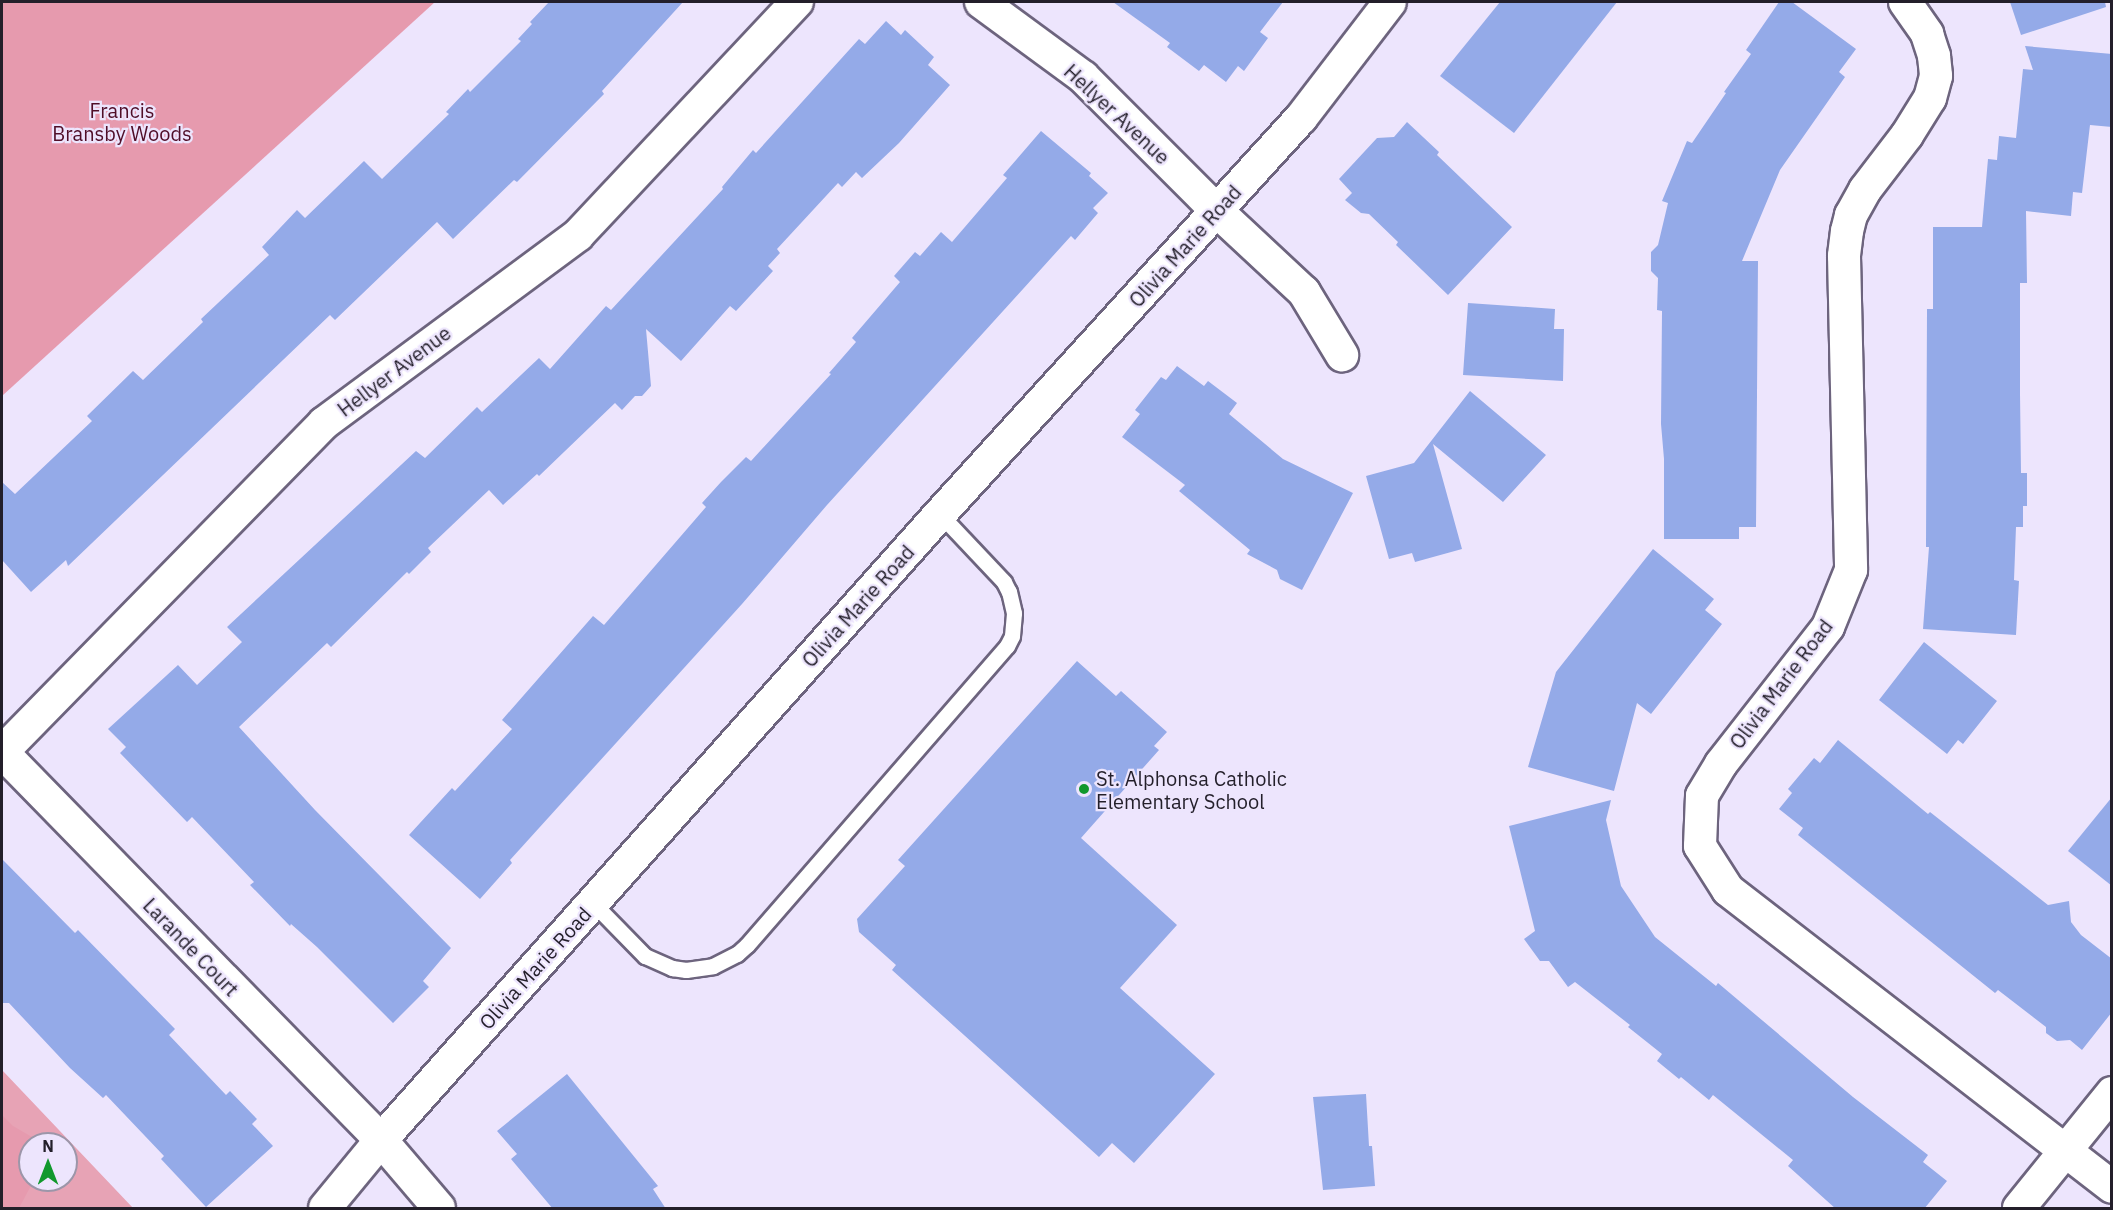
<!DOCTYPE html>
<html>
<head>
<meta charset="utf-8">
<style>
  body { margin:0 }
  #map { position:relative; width:2113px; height:1210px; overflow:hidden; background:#ede5fd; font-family:"IBM Plex Sans",sans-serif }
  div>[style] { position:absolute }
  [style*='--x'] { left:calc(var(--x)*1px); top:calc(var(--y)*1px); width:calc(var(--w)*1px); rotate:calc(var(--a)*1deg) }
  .green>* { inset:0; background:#e7a3b5 }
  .forest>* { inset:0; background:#e69aae }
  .building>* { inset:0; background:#94aae8 }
  .roads { filter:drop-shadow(2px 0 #6d647e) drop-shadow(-2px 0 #6d647e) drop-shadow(0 2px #6d647e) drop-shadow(0 -2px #6d647e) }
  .lane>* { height:15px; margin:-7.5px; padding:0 7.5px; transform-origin:7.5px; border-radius:7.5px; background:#fff }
  .street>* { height:32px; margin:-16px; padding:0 16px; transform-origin:16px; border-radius:16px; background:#fff }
  .dots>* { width:16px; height:16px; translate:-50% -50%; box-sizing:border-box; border:3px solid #ede5fd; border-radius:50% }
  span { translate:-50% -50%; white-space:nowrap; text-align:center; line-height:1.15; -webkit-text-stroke:4.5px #ede5fd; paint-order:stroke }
  .park-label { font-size:20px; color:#500e28 }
  .street-label { font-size:20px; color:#231f2a }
  .poi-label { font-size:20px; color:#231f2a }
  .left { translate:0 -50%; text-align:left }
  .frame { position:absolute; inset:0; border:3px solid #231f2a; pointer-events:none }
  .north { position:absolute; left:18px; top:1132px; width:60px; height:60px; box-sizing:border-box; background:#ede5fd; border:2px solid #9c96a9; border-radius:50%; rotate:0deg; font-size:16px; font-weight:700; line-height:24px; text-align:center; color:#231f2a }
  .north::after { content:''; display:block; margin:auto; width:21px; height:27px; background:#11982d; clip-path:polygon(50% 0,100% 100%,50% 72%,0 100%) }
</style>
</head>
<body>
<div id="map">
  <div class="green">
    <div style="clip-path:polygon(evenodd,2px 1070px,133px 1208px,2px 1208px,2px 1070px,30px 1144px,66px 1144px,66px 1180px,30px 1180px,30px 1144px)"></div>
  </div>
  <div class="forest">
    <div style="clip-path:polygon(2px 2px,435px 2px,2px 396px)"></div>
    <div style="clip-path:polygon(2px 1115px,13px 1126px,44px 1144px,30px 1144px,30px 1180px,34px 1180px,19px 1208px,2px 1208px)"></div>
  </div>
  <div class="building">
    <div style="clip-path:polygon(549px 2px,683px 2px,602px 91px,604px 94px,517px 182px,514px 180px,453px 239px,437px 222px,335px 320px,330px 315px,68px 566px,66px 560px,31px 592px,2px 560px,2px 482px,15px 494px,92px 421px,87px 416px,133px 371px,143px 380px,203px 322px,201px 319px,269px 255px,262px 247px,297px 210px,305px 218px,364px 161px,382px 179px,449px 114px,446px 112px,468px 89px,470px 92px,521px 41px,518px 39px,532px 24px,530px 22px)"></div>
    <div style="clip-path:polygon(1113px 2px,1283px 2px,1260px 32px,1268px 38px,1244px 71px,1238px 66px,1226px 82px,1204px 65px,1199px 71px,1167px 47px,1170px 43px)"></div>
    <div style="clip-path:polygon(1500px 2px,1617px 2px,1514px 133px,1440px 76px)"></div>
    <div style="clip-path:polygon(1779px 2px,1792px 2px,1856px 49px,1839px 72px,1845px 77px,1780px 170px,1742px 261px,1758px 261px,1756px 527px,1739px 527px,1739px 539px,1664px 539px,1664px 459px,1661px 424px,1662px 311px,1657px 310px,1658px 278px,1651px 271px,1651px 252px,1658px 245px,1668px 203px,1662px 201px,1687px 141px,1692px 143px,1726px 93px,1724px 92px,1751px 54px,1746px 50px)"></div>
    <div style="clip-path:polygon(2010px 2px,2105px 2px,2106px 7px,2021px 35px)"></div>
    <div style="clip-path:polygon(886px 21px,901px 35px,905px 30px,934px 57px,928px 65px,950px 85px,899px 143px,862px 178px,856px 172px,842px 187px,838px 183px,777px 249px,780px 253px,768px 266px,773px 271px,736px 311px,730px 306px,681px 361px,646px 329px,651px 386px,642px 396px,635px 396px,622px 410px,615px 403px,539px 476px,537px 474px,503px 505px,489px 490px,428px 548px,431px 552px,409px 574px,407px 572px,331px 647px,327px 643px,239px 727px,315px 810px,451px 948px,423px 981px,429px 987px,393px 1023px,317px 947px,291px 924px,290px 926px,250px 885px,254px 882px,192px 817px,187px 822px,120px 753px,126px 747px,108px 729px,178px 665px,197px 685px,242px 642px,227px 627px,416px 451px,425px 458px,477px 407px,482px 412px,539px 358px,550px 369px,606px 306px,611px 310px,723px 189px,722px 187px,753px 150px,756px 153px,859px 39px,865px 44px)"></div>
    <div style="clip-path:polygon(2025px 46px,2112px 54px,2112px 127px,2090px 125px,2082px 193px,2073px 192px,2071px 216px,2026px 211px,2027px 283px,2020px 283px,2020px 393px,2021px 473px,2027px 473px,2027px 506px,2023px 506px,2023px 527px,2016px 527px,2014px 580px,2019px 581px,2016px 635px,1923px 629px,1929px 547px,1926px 547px,1927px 309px,1933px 309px,1933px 227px,1982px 227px,1988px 159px,1997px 160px,1999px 136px,2016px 138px,2023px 69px,2033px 70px)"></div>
    <div style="clip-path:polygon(1407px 122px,1439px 152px,1437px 155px,1512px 227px,1448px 295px,1396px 245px,1398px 242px,1369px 214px,1361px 213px,1345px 200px,1352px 193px,1339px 179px,1377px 138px,1394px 137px)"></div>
    <div style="clip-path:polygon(1041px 131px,1091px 173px,1089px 176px,1108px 193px,1093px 208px,1098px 213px,1075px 240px,1071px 236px,827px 505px,742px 604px,510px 860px,512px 863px,480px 899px,409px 835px,452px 788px,455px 791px,512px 729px,502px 720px,593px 616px,604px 625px,706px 507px,702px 503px,721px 482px,746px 457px,751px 461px,831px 374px,829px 373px,856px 342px,852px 338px,900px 282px,894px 276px,915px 252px,920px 256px,941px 232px,952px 242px,1007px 178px,1003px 175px)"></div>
    <div style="clip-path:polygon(1468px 303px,1555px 309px,1554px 329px,1564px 329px,1563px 381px,1463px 375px)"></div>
    <div style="clip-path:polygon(1177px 366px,1204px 386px,1208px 381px,1237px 403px,1229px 414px,1283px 459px,1353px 493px,1302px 590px,1280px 579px,1277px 570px,1247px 554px,1250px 550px,1179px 491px,1185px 485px,1122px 437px,1140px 414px,1135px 410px,1161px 377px,1166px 380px)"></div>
    <div style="clip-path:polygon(1470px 391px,1546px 455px,1503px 502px,1433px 444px,1462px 549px,1415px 562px,1412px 553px,1389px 559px,1366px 476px,1414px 463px)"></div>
    <div style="clip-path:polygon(1653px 549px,1714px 599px,1705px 610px,1722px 624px,1651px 714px,1637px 703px,1614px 791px,1528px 767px,1556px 672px)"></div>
    <div style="clip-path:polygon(1924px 642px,1997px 701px,1963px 744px,1958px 740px,1947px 754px,1879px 700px)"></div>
    <div style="clip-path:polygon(1077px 661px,1116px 696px,1121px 691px,1167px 732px,1154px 746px,1159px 750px,1081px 838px,1177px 925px,1120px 988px,1215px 1074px,1134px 1163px,1112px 1143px,1099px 1157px,892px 970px,896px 965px,859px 932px,857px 919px,905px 866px,898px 860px)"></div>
    <div style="clip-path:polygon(1838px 740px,1928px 814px,1930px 812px,2048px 905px,2069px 901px,2071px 922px,2081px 935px,2112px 959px,2112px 1012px,2082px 1050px,2070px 1040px,2057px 1041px,2046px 1033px,2046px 1027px,1998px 990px,1995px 993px,1798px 835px,1803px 828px,1779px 809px,1792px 793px,1788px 789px,1814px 758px,1820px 763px)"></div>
    <div style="clip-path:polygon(2112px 797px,2112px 886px,2068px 851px)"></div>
    <div style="clip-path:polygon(1611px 800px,1606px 820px,1621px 886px,1655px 937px,1716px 986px,1718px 983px,1853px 1097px,1928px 1155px,1923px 1162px,1947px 1181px,1924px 1209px,1836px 1209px,1788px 1166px,1793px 1160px,1713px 1095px,1709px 1100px,1681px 1077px,1679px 1079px,1657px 1061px,1662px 1054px,1628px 1027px,1630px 1025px,1575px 982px,1568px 987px,1549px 961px,1540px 961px,1524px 939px,1535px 931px,1509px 826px)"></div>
    <div style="clip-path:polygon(2px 859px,75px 933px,78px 930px,175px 1029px,169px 1035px,226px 1095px,230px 1091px,257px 1119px,252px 1124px,273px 1146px,206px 1207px,161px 1159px,164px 1156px,106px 1095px,103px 1098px,70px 1068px,9px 1003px,2px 1003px)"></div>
    <div style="clip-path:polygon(567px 1074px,658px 1186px,653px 1189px,666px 1209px,553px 1209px,511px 1159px,517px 1154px,497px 1131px)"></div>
    <div style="clip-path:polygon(1366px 1094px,1369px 1146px,1372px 1146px,1375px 1186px,1323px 1190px,1313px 1097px)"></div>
  </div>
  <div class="roads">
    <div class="lane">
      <div style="--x:594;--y:904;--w:73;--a:45.6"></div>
      <div style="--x:645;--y:956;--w:30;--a:24"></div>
      <div style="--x:672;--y:968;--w:14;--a:8"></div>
      <div style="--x:686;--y:970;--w:27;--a:-8"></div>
      <div style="--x:713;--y:966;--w:27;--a:-27"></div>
      <div style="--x:737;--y:954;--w:13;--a:-42"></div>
      <div style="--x:747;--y:945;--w:396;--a:-49"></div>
      <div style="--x:1007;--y:646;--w:11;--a:-63"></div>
      <div style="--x:1012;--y:636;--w:23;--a:-85"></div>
      <div style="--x:1014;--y:613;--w:22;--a:-103"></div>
      <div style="--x:1009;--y:592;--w:11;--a:-117"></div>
      <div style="--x:1004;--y:582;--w:93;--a:-133.3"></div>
    </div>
    <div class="street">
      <div style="--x:981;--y:2;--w:127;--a:36.3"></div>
      <div style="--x:1083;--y:77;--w:190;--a:45"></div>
      <div style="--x:1217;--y:211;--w:119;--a:43"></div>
      <div style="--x:1304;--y:292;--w:74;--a:58.9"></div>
      <div style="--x:1905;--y:2;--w:39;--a:55"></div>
      <div style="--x:1927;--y:34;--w:23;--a:72"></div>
      <div style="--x:1934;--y:56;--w:20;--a:84"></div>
      <div style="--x:1936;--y:76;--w:23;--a:105"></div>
      <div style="--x:1930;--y:98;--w:44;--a:121.9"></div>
      <div style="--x:1907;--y:135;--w:69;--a:127.4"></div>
      <div style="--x:1865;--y:190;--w:29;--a:119"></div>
      <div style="--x:1851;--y:215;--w:16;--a:104"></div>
      <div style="--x:1847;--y:231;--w:25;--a:97"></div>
      <div style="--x:1844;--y:256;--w:314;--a:88.7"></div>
      <div style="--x:1851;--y:570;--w:61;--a:112"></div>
      <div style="--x:1828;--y:627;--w:174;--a:128"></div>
      <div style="--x:1721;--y:764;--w:37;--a:121"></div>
      <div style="--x:1702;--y:796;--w:50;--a:92.3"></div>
      <div style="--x:1700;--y:846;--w:52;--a:57.5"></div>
      <div style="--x:1728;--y:890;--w:485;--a:37.7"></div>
      <div style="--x:325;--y:1208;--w:88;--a:-50.5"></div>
      <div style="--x:381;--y:1140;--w:839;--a:-48.24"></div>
      <div style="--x:940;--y:514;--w:536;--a:-47.65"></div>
      <div style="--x:1301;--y:118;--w:146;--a:-52.5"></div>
      <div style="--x:439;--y:1208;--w:89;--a:-130.5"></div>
      <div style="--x:381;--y:1140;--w:542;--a:-134.33"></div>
      <div style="--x:2;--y:752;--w:460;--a:-45.6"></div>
      <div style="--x:324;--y:423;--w:316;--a:-36.5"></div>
      <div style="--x:578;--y:235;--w:320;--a:-46.8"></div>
      <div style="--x:2019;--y:1208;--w:148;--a:-51"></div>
    </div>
  </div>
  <div class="dots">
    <div style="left:1084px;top:789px;background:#11982d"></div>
  </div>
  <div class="park-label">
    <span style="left:122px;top:122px">Francis<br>Bransby Woods</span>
  </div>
  <div class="street-label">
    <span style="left:1117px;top:114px;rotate:43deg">Hellyer Avenue</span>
    <span style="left:1185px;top:246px;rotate:-48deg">Olivia Marie Road</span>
    <span style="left:394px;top:371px;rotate:-37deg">Hellyer Avenue</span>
    <span style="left:858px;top:606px;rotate:-48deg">Olivia Marie Road</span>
    <span style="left:1781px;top:684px;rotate:-53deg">Olivia Marie Road</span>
    <span style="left:191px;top:947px;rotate:46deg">Larande Court</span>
    <span style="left:535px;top:968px;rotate:-48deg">Olivia Marie Road</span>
  </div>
  <div class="poi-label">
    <span class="left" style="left:1096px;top:790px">St. Alphonsa Catholic<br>Elementary School</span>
  </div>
  <div class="frame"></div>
  <div class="north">N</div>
</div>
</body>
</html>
